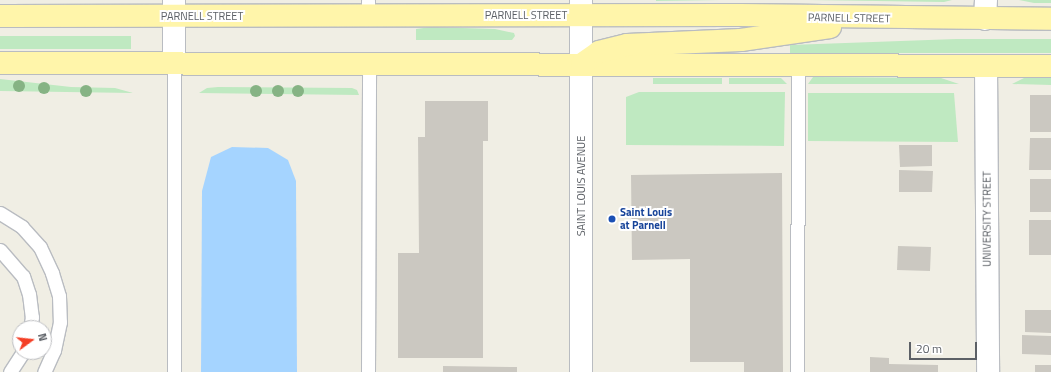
<!DOCTYPE html>
<html>
<head>
<meta charset="utf-8">
<style>
  body { margin:0 }
  #map { position:relative; width:1051px; height:372px; overflow:hidden; background:#f0eee4; font-family:"Titillium Web",sans-serif }
  div>[style] { position:absolute }
  [style*='--x'] { left:calc(var(--x)*1px); top:calc(var(--y)*1px); width:calc(var(--w)*1px); rotate:calc(var(--a)*1deg) }
  .green>* { inset:0; background:#bfe9c1 }
  .water>* { inset:0; background:#a5d4ff }
  .building>* { inset:0; background:#cbc8c1 }
  .roads { filter:drop-shadow(1px 0 #b9bcc1) drop-shadow(-1px 0 #b9bcc1) drop-shadow(0 1px #b9bcc1) drop-shadow(0 -1px #b9bcc1) }
  .lane>* { height:13px; margin:-6.5px; padding:0 6.5px; transform-origin:6.5px; border-radius:6.5px; background:#fff }
  .street>* { height:22px; margin:-11px; padding:0 11px; transform-origin:11px; border-radius:11px; background:#fff }
  .secondary>* { height:22px; margin:-11px; padding:0 11px; transform-origin:11px; border-radius:11px; background:#fff }
  .primary>* { height:22px; margin:-11px; padding:0 11px; transform-origin:11px; border-radius:11px; background:#fff5aa }
  .trees>* { width:12px; height:12px; margin:-6px; border-radius:50%; background:#86b384 }
  .dots>* { width:11px; height:11px; translate:-50% -50%; box-sizing:border-box; border:2px solid #fff; border-radius:50% }
  span { translate:-50% -50%; white-space:nowrap; text-align:center; line-height:1.15; -webkit-text-stroke:4px #fff; paint-order:stroke }
  .street-label { font-size:11px; color:#5c6066 }
  .transit-label { font-size:11px; color:#164399; font-weight:700 }
  .left { translate:0 -50%; text-align:left }
  .north { position:absolute; left:12px; top:320px; width:40px; height:40px; box-sizing:border-box; background:#fff; border:1px solid #bebfc2; border-radius:50%; rotate:75deg; font-size:11px; font-weight:700; line-height:16px; text-align:center; color:#5c6066 }
  .north::after { content:''; display:block; margin:auto; width:14px; height:18px; background:#f43f26; clip-path:polygon(50% 0,100% 100%,50% 72%,0 100%) }
  .scale { position:absolute; left:909px; top:342px; width:68px; height:18px; box-sizing:border-box; border:2px solid #5c6066; border-top:0; padding-left:5px; font-size:12px; line-height:14px; white-space:nowrap; color:#5c6066; -webkit-text-stroke:3px #fff; paint-order:stroke }
</style>
</head>
<body>
<div id="map">
  <div class="green">
    <div style="clip-path:polygon(656px 0,720px 0,656px 1px)"></div>
    <div style="clip-path:polygon(808px 0,952px 0,944px 2px)"></div>
    <div style="clip-path:polygon(1019px 0,1051px 0,1051px 3px,1034px 3px)"></div>
    <div style="clip-path:polygon(431px 27px,495px 29px,514px 33px,515px 36px,512px 40px,416px 40px,416px 29px)"></div>
    <div style="clip-path:polygon(0 36px,131px 36px,131px 49px,0 49px)"></div>
    <div style="clip-path:polygon(956px 39px,1051px 39px,1051px 53px,790px 53px,790px 45px)"></div>
    <div style="clip-path:polygon(813px 77px,941px 78px,959px 84px,808px 84px)"></div>
    <div style="clip-path:polygon(653px 78px,722px 78px,722px 84px,653px 84px)"></div>
    <div style="clip-path:polygon(729px 78px,781px 78px,787px 84px,729px 84px)"></div>
    <div style="clip-path:polygon(1024px 78px,1051px 78px,1051px 85px,1012px 84px)"></div>
    <div style="clip-path:polygon(0 79px,71px 87px,115px 88px,133px 93px,0 91px)"></div>
    <div style="clip-path:polygon(218px 87px,352px 88px,357px 90px,359px 95px,199px 93px,207px 88px)"></div>
    <div style="clip-path:polygon(639px 92px,785px 92px,784px 146px,626px 145px,626px 97px)"></div>
    <div style="clip-path:polygon(808px 93px,954px 93px,958px 142px,808px 141px)"></div>
  </div>
  <div class="water">
    <div style="clip-path:polygon(232px 147px,268px 148px,288px 160px,296px 181px,297px 372px,201px 372px,202px 191px,211px 157px)"></div>
  </div>
  <div class="building">
    <div style="clip-path:polygon(1030px 95px,1051px 95px,1051px 132px,1030px 132px)"></div>
    <div style="clip-path:polygon(425px 101px,488px 101px,488px 141px,483px 141px,483px 358px,398px 358px,398px 253px,419px 253px,418px 137px,425px 137px)"></div>
    <div style="clip-path:polygon(1030px 138px,1051px 138px,1051px 170px,1029px 170px)"></div>
    <div style="clip-path:polygon(899px 145px,932px 145px,932px 166px,900px 167px)"></div>
    <div style="clip-path:polygon(899px 170px,933px 171px,932px 192px,899px 192px)"></div>
    <div style="clip-path:polygon(782px 173px,783px 372px,744px 372px,744px 362px,690px 362px,690px 259px,632px 260px,631px 175px)"></div>
    <div style="clip-path:polygon(1030px 179px,1051px 179px,1051px 212px,1030px 212px)"></div>
    <div style="clip-path:polygon(1029px 220px,1051px 220px,1051px 255px,1029px 255px)"></div>
    <div style="clip-path:polygon(898px 246px,931px 247px,930px 271px,897px 270px)"></div>
    <div style="clip-path:polygon(1025px 310px,1051px 310px,1051px 333px,1025px 332px)"></div>
    <div style="clip-path:polygon(1022px 335px,1051px 336px,1051px 355px,1022px 354px)"></div>
    <div style="clip-path:polygon(870px 357px,889px 358px,889px 364px,938px 365px,938px 372px,870px 372px)"></div>
    <div style="clip-path:polygon(1035px 365px,1051px 365px,1051px 372px,1035px 372px)"></div>
    <div style="clip-path:polygon(443px 366px,517px 367px,517px 372px,443px 372px)"></div>
  </div>
  <div class="roads">
    <div class="lane">
      <div style="--x:368;--y:0;--w:16;--a:90"></div>
      <div style="--x:0;--y:213;--w:26;--a:32"></div>
      <div style="--x:22;--y:227;--w:27;--a:48"></div>
      <div style="--x:40;--y:247;--w:29;--a:65"></div>
      <div style="--x:52;--y:273;--w:24;--a:73"></div>
      <div style="--x:59;--y:296;--w:26;--a:88"></div>
      <div style="--x:60;--y:322;--w:29;--a:102"></div>
      <div style="--x:54;--y:350;--w:24;--a:114"></div>
      <div style="--x:0;--y:250;--w:35;--a:49"></div>
      <div style="--x:23;--y:276;--w:19;--a:72"></div>
      <div style="--x:29;--y:294;--w:23;--a:83"></div>
      <div style="--x:32;--y:317;--w:11;--a:100"></div>
      <div style="--x:10;--y:372;--w:24;--a:-57"></div>
      <div style="--x:174;--y:372;--w:308;--a:-90"></div>
      <div style="--x:368;--y:372;--w:308;--a:-89.8"></div>
      <div style="--x:797;--y:372;--w:307;--a:-89.8"></div>
    </div>
    <div class="street">
      <div style="--x:985;--y:19;--w:19;--a:-87"></div>
      <div style="--x:174;--y:64;--w:64;--a:-90"></div>
      <div style="--x:986;--y:66;--w:306;--a:89.6"></div>
    </div>
    <div class="secondary">
      <div style="--x:581;--y:372;--w:372;--a:-90"></div>
    </div>
    <div class="primary">
      <div style="--x:0;--y:16;--w:740;--a:-0.08"></div>
      <div style="--x:740;--y:15;--w:311;--a:0.7"></div>
      <div style="--x:0;--y:63;--w:1051;--a:0.16"></div>
      <div style="--x:582;--y:64;--w:21;--a:-35"></div>
      <div style="--x:599;--y:52;--w:29;--a:-14"></div>
      <div style="--x:627;--y:45;--w:114;--a:-2.5"></div>
      <div style="--x:741;--y:40;--w:90;--a:-8.3"></div>
    </div>
  </div>
  <div class="trees">
    <div style="left:19px;top:86px"></div>
    <div style="left:44px;top:88px"></div>
    <div style="left:86px;top:91px"></div>
    <div style="left:256px;top:91px"></div>
    <div style="left:278px;top:91px"></div>
    <div style="left:298px;top:91px"></div>
  </div>
  <div class="dots">
    <div style="left:612px;top:219px;background:#1a4fb4"></div>
  </div>
  <div class="street-label">
    <span style="left:526px;top:15px">PARNELL STREET</span>
    <span style="left:202px;top:16px">PARNELL STREET</span>
    <span style="left:849px;top:18px;rotate:1deg">PARNELL STREET</span>
    <span style="left:581px;top:186px;rotate:-90deg">SAINT LOUIS AVENUE</span>
    <span style="left:987px;top:219px;rotate:-90deg">UNIVERSITY STREET</span>
  </div>
  <div class="transit-label">
    <span class="left" style="left:620px;top:219px">Saint Louis<br>at Parnell</span>
  </div>
  <div class="north">N</div>
  <div class="scale">20 m</div>
</div>
</body>
</html>
